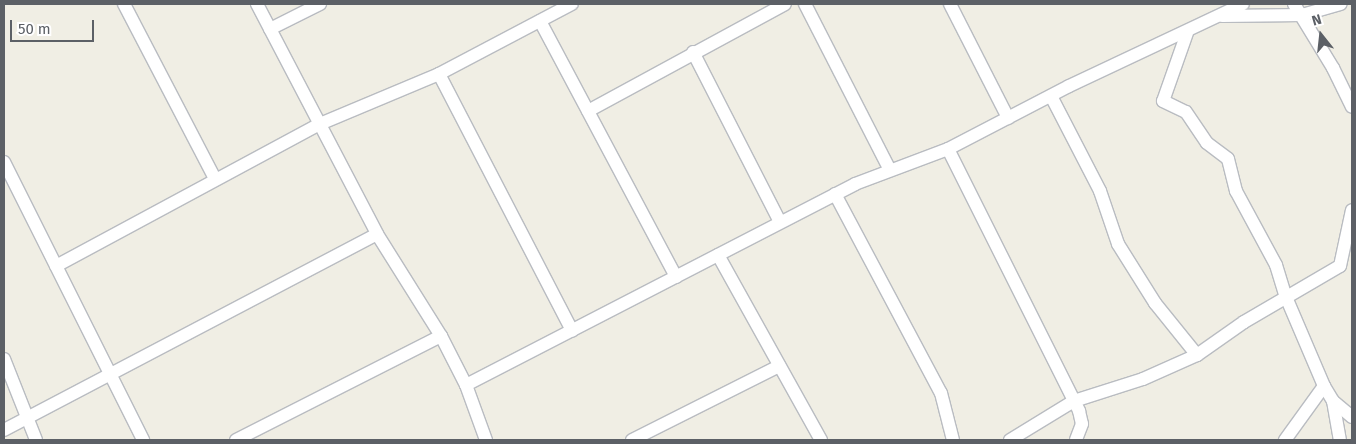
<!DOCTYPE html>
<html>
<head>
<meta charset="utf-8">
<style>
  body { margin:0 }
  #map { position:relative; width:1356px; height:444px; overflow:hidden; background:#f0eee4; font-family:"Fira Sans",sans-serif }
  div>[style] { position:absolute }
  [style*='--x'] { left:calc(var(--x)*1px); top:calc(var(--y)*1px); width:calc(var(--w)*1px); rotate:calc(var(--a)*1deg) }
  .roads { filter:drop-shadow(1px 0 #b9bcc1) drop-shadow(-1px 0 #b9bcc1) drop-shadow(0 1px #b9bcc1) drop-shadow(0 -1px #b9bcc1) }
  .street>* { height:12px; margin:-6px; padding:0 6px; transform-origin:6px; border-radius:6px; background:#fff }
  span { translate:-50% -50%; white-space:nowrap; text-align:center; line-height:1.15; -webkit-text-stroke:4px #fff; paint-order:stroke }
  .frame { position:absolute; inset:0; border:5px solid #5c6066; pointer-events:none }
  .north { position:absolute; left:1296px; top:10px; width:50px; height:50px; -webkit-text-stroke:4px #fff; paint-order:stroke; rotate:344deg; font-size:14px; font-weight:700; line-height:20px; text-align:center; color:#5c6066 }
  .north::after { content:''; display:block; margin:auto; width:18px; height:22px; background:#5c6066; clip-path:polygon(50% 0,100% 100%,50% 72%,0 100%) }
  .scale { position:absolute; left:10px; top:20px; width:84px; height:22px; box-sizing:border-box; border:2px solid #5c6066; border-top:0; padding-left:6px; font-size:15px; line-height:18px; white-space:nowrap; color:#5c6066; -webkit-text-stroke:4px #fff; paint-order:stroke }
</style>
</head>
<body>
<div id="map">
  <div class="roads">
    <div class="street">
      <div style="--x:124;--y:4;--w:197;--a:62.5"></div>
      <div style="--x:257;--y:4;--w:259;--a:62.4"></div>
      <div style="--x:377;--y:234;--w:120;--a:57.9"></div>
      <div style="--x:441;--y:336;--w:55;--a:63"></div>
      <div style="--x:466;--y:385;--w:59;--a:70"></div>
      <div style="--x:805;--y:4;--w:186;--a:62.9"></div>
      <div style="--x:950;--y:4;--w:128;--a:63"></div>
      <div style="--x:1294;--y:4;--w:75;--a:58.6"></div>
      <div style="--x:1333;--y:68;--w:43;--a:64"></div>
      <div style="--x:1222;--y:16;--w:80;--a:-0.7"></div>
      <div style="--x:1302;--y:15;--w:40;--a:-16"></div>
      <div style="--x:540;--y:21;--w:290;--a:62"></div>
      <div style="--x:270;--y:29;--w:56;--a:-26.6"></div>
      <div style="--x:1187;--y:33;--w:72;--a:109.4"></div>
      <div style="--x:1163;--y:101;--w:25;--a:26"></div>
      <div style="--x:1186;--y:112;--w:37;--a:56"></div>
      <div style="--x:1207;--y:143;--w:26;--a:37"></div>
      <div style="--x:1228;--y:159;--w:33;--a:76"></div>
      <div style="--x:1236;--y:191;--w:84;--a:61.6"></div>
      <div style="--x:1276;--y:265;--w:34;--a:73"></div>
      <div style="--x:1286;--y:297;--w:97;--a:66.9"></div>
      <div style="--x:1324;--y:386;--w:67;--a:125.8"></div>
      <div style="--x:693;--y:52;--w:191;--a:62.9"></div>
      <div style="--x:439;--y:74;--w:289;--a:62.6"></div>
      <div style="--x:1051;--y:96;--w:107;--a:62.7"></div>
      <div style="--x:1100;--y:191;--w:56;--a:71.2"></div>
      <div style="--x:1118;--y:244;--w:70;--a:57.9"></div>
      <div style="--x:1155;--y:303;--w:67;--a:51.1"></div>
      <div style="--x:588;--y:111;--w:224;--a:-28.5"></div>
      <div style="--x:948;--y:149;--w:293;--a:63.4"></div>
      <div style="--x:1079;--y:411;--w:13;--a:77"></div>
      <div style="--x:1082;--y:424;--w:17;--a:111"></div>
      <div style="--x:4;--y:162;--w:311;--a:63.4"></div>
      <div style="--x:835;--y:194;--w:225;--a:62"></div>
      <div style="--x:941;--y:393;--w:49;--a:75.7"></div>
      <div style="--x:718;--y:255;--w:212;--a:60.9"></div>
      <div style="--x:56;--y:266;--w:300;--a:-28.3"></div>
      <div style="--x:320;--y:124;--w:129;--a:-22.8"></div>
      <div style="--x:439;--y:74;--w:150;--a:-27.8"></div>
      <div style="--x:4;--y:359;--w:87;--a:68.4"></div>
      <div style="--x:466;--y:385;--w:438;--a:-27.3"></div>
      <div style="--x:855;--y:184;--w:99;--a:-20.6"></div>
      <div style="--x:948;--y:149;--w:136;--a:-27.5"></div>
      <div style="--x:1069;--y:86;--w:192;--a:-25.2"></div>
      <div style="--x:1324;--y:386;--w:17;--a:59"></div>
      <div style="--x:1333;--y:401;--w:40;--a:80"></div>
      <div style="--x:1333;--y:401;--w:25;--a:40"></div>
      <div style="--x:4;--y:430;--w:421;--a:-27.7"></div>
      <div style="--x:236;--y:440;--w:230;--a:-26.9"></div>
      <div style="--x:632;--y:440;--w:165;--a:-26.7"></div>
      <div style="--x:1010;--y:440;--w:75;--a:-31.4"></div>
      <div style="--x:1074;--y:401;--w:72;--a:-17.7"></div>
      <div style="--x:1143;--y:379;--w:59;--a:-24"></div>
      <div style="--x:1197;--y:355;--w:57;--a:-35.1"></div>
      <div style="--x:1244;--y:322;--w:111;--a:-30.3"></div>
      <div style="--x:1340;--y:266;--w:57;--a:-77.9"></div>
    </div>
  </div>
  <div class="frame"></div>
  <div class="north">N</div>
  <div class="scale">50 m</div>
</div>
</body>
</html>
